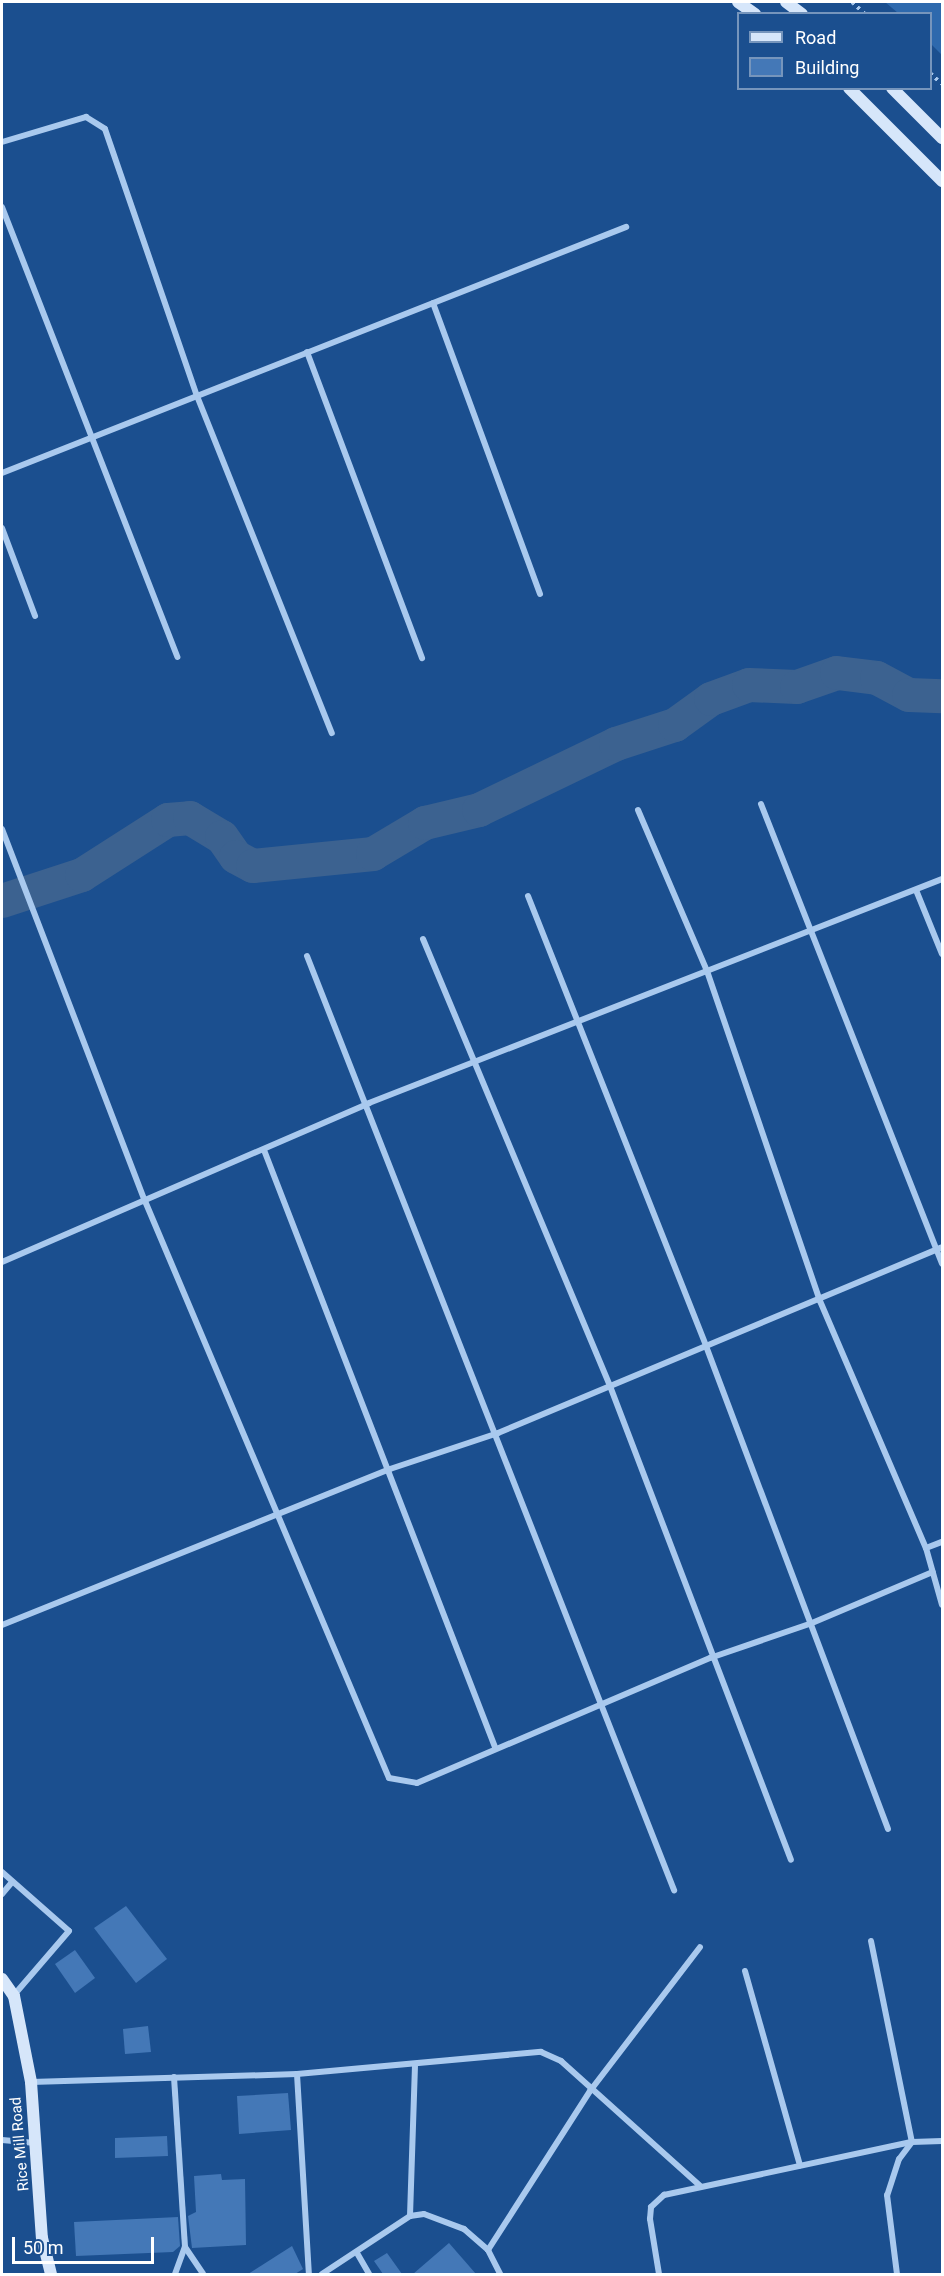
<!DOCTYPE html>
<html>
<head>
<meta charset="utf-8">
<style>
  body { margin:0 }
  #map { position:relative; width:944px; height:2276px; overflow:hidden; background:#1b4f8f; font-family:Roboto,sans-serif }
  div>[style] { position:absolute }
  [style*='--x'] { left:calc(var(--x)*1px); top:calc(var(--y)*1px); width:calc(var(--w)*1px); rotate:calc(var(--a)*1deg) }
  .green>* { inset:0; background:#2e69ad }
  .river>* { height:34px; margin:-17px; padding:0 17px; transform-origin:17px; border-radius:17px; background:#3c6290 }
  .building>* { inset:0; background:#4478b7 }
  .path>* { height:4px; margin-top:-2px; transform-origin:0; background:repeating-linear-gradient(90deg,#a9c9ee 0 3px,transparent 0 7.5px) }
  .street>* { height:6px; margin:-3px; padding:0 3px; transform-origin:3px; border-radius:3px; background:#a9c9ee }
  .secondary>* { height:12px; margin:-6px; padding:0 6px; transform-origin:6px; border-radius:6px; background:#d6e6fa }
  span { translate:-50% -50%; white-space:nowrap; text-align:center; line-height:1.15; -webkit-text-stroke:4.5px #1b4f8f; paint-order:stroke }
  .street-label { font-size:15px; color:#fff }
  .frame { position:absolute; inset:0; border:3px solid #fff; pointer-events:none }
  .legend { position:absolute; left:737px; top:12px; width:195px; height:78px; box-sizing:border-box; background:#1b4f8f; border:2px solid #7695bc; margin:0; padding:8px 10px; list-style:none; font-size:18px; color:#fff }
  .legend li { display:flex; align-items:center; gap:12px; height:30px }
  .legend b { width:30px; border:2px solid #7695bc }
  .scale { position:absolute; left:12px; top:2237px; width:142px; height:27px; box-sizing:border-box; border:3px solid #fff; border-top:0; padding-left:8px; font-size:18px; line-height:21px; white-space:nowrap; color:#fff; -webkit-text-stroke:4px #1b4f8f; paint-order:stroke }
</style>
</head>
<body>
<div id="map">
  <div class="green">
    <div style="clip-path:polygon(885px 2px,942px 2px,942px 55px,931px 44px,930px 14px,898px 13px)"></div>
  </div>
  <div class="river">
    <div style="--x:2;--y:901;--w:84;--a:-18"></div>
    <div style="--x:82;--y:875;--w:102;--a:-32.6"></div>
    <div style="--x:168;--y:820;--w:22;--a:-5"></div>
    <div style="--x:190;--y:818;--w:37;--a:31"></div>
    <div style="--x:222;--y:837;--w:24;--a:55"></div>
    <div style="--x:236;--y:857;--w:19;--a:28"></div>
    <div style="--x:253;--y:866;--w:121;--a:-5.7"></div>
    <div style="--x:373;--y:854;--w:61;--a:-30.8"></div>
    <div style="--x:425;--y:823;--w:56;--a:-13.5"></div>
    <div style="--x:479;--y:810;--w:152;--a:-25.7"></div>
    <div style="--x:616;--y:744;--w:62;--a:-17.9"></div>
    <div style="--x:675;--y:725;--w:44;--a:-35.8"></div>
    <div style="--x:711;--y:699;--w:40;--a:-20.2"></div>
    <div style="--x:749;--y:685;--w:48;--a:2.4"></div>
    <div style="--x:797;--y:687;--w:42;--a:-19.3"></div>
    <div style="--x:837;--y:673;--w:40;--a:7.1"></div>
    <div style="--x:877;--y:678;--w:36;--a:28"></div>
    <div style="--x:909;--y:695;--w:33;--a:2"></div>
  </div>
  <div class="building">
    <div style="clip-path:polygon(126px 1906px,167px 1959px,136px 1983px,94px 1928px)"></div>
    <div style="clip-path:polygon(75px 1950px,95px 1978px,75px 1993px,55px 1964px)"></div>
    <div style="clip-path:polygon(148px 2026px,151px 2052px,125px 2054px,123px 2029px)"></div>
    <div style="clip-path:polygon(288px 2093px,291px 2130px,239px 2134px,237px 2096px)"></div>
    <div style="clip-path:polygon(167px 2136px,168px 2156px,115px 2158px,115px 2138px)"></div>
    <div style="clip-path:polygon(221px 2174px,222px 2180px,245px 2179px,246px 2245px,192px 2248px,188px 2216px,196px 2212px,194px 2176px)"></div>
    <div style="clip-path:polygon(178px 2217px,180px 2246px,173px 2252px,76px 2256px,74px 2222px)"></div>
    <div style="clip-path:polygon(449px 2243px,476px 2274px,413px 2274px)"></div>
    <div style="clip-path:polygon(292px 2246px,303px 2269px,295px 2274px,248px 2274px)"></div>
    <div style="clip-path:polygon(387px 2253px,402px 2274px,383px 2274px,374px 2261px)"></div>
  </div>
  <div class="path">
    <div style="--x:852;--y:2;--w:18;--a:43"></div>
    <div style="--x:930;--y:73;--w:16;--a:43"></div>
  </div>
  <div class="street">
    <div style="--x:2;--y:142;--w:88;--a:-16.6"></div>
    <div style="--x:86;--y:117;--w:22;--a:32"></div>
    <div style="--x:105;--y:129;--w:282;--a:71"></div>
    <div style="--x:197;--y:396;--w:363;--a:68.2"></div>
    <div style="--x:2;--y:207;--w:483;--a:68.7"></div>
    <div style="--x:433;--y:303;--w:310;--a:69.8"></div>
    <div style="--x:307;--y:352;--w:327;--a:69.4"></div>
    <div style="--x:2;--y:473;--w:671;--a:-21.52"></div>
    <div style="--x:2;--y:528;--w:94;--a:69.4"></div>
    <div style="--x:761;--y:804;--w:494;--a:68.5"></div>
    <div style="--x:638;--y:810;--w:175;--a:66.8"></div>
    <div style="--x:707;--y:971;--w:349;--a:71.1"></div>
    <div style="--x:820;--y:1301;--w:269;--a:66.8"></div>
    <div style="--x:926;--y:1548;--w:59;--a:74.3"></div>
    <div style="--x:2;--y:829;--w:399;--a:69"></div>
    <div style="--x:145;--y:1201;--w:626;--a:67.08"></div>
    <div style="--x:389;--y:1778;--w:28;--a:10"></div>
    <div style="--x:417;--y:1783;--w:319;--a:-23.1"></div>
    <div style="--x:710;--y:1658;--w:108;--a:-18.9"></div>
    <div style="--x:812;--y:1623;--w:131;--a:-22.9"></div>
    <div style="--x:916;--y:890;--w:69;--a:67.9"></div>
    <div style="--x:528;--y:896;--w:484;--a:68.4"></div>
    <div style="--x:706;--y:1346;--w:516;--a:69.35"></div>
    <div style="--x:423;--y:939;--w:485;--a:67.3"></div>
    <div style="--x:610;--y:1386;--w:507;--a:69.1"></div>
    <div style="--x:307;--y:956;--w:1004;--a:68.55"></div>
    <div style="--x:264;--y:1150;--w:640;--a:68.85"></div>
    <div style="--x:2;--y:1262;--w:400;--a:-23.4"></div>
    <div style="--x:369;--y:1103;--w:615;--a:-21.35"></div>
    <div style="--x:926;--y:1548;--w:17;--a:-21"></div>
    <div style="--x:2;--y:1625;--w:418;--a:-21.9"></div>
    <div style="--x:390;--y:1469;--w:114;--a:-18.4"></div>
    <div style="--x:498;--y:1433;--w:481;--a:-22.7"></div>
    <div style="--x:2;--y:1872;--w:89;--a:41.4"></div>
    <div style="--x:69;--y:1931;--w:84;--a:130.7"></div>
    <div style="--x:2;--y:1894;--w:16;--a:-50"></div>
    <div style="--x:871;--y:1941;--w:205;--a:78.5"></div>
    <div style="--x:912;--y:2142;--w:21;--a:127"></div>
    <div style="--x:899;--y:2159;--w:38;--a:108"></div>
    <div style="--x:887;--y:2195;--w:80;--a:82.8"></div>
    <div style="--x:745;--y:1971;--w:202;--a:74.2"></div>
    <div style="--x:297;--y:2074;--w:200;--a:86.6"></div>
    <div style="--x:174;--y:2077;--w:170;--a:86.3"></div>
    <div style="--x:185;--y:2247;--w:32;--a:56"></div>
    <div style="--x:31;--y:2082;--w:266;--a:-1.7"></div>
    <div style="--x:297;--y:2074;--w:245;--a:-5.2"></div>
    <div style="--x:541;--y:2052;--w:22;--a:24"></div>
    <div style="--x:561;--y:2061;--w:186;--a:41.9"></div>
    <div style="--x:2;--y:2140;--w:34;--a:5"></div>
    <div style="--x:410;--y:2216;--w:14;--a:-8"></div>
    <div style="--x:424;--y:2214;--w:43;--a:20.6"></div>
    <div style="--x:464;--y:2229;--w:32;--a:41"></div>
    <div style="--x:488;--y:2250;--w:27;--a:63"></div>
    <div style="--x:488;--y:2250;--w:189;--a:-57.3"></div>
    <div style="--x:590;--y:2091;--w:181;--a:-52.6"></div>
    <div style="--x:357;--y:2253;--w:24;--a:60"></div>
    <div style="--x:175;--y:2274;--w:29;--a:-70"></div>
    <div style="--x:322;--y:2274;--w:105;--a:-33.4"></div>
    <div style="--x:410;--y:2216;--w:150;--a:-88.1"></div>
    <div style="--x:659;--y:2274;--w:56;--a:-99.3"></div>
    <div style="--x:650;--y:2219;--w:12;--a:-85"></div>
    <div style="--x:651;--y:2207;--w:18;--a:-43"></div>
    <div style="--x:664;--y:2195;--w:254;--a:-12.1"></div>
    <div style="--x:912;--y:2142;--w:30;--a:-2"></div>
  </div>
  <div class="secondary">
    <div style="--x:738;--y:2;--w:21;--a:35"></div>
    <div style="--x:786;--y:2;--w:20;--a:37"></div>
    <div style="--x:849;--y:88;--w:132;--a:45"></div>
    <div style="--x:892;--y:88;--w:71;--a:45"></div>
    <div style="--x:2;--y:1979;--w:21;--a:55"></div>
    <div style="--x:14;--y:1996;--w:88;--a:78.8"></div>
    <div style="--x:31;--y:2082;--w:156;--a:86"></div>
    <div style="--x:42;--y:2238;--w:37;--a:76"></div>
  </div>
  <div class="street-label">
    <span style="left:20px;top:2144px;rotate:-95deg">Rice Mill Road</span>
  </div>
  <div class="frame"></div>
  <ul class="legend">
  <li><b style="height:8px;background:#d6e6fa"></b>Road</li>
  <li><b style="height:16px;background:#4478b7"></b>Building</li>
  </ul>
  <div class="scale">50 m</div>
</div>
</body>
</html>
